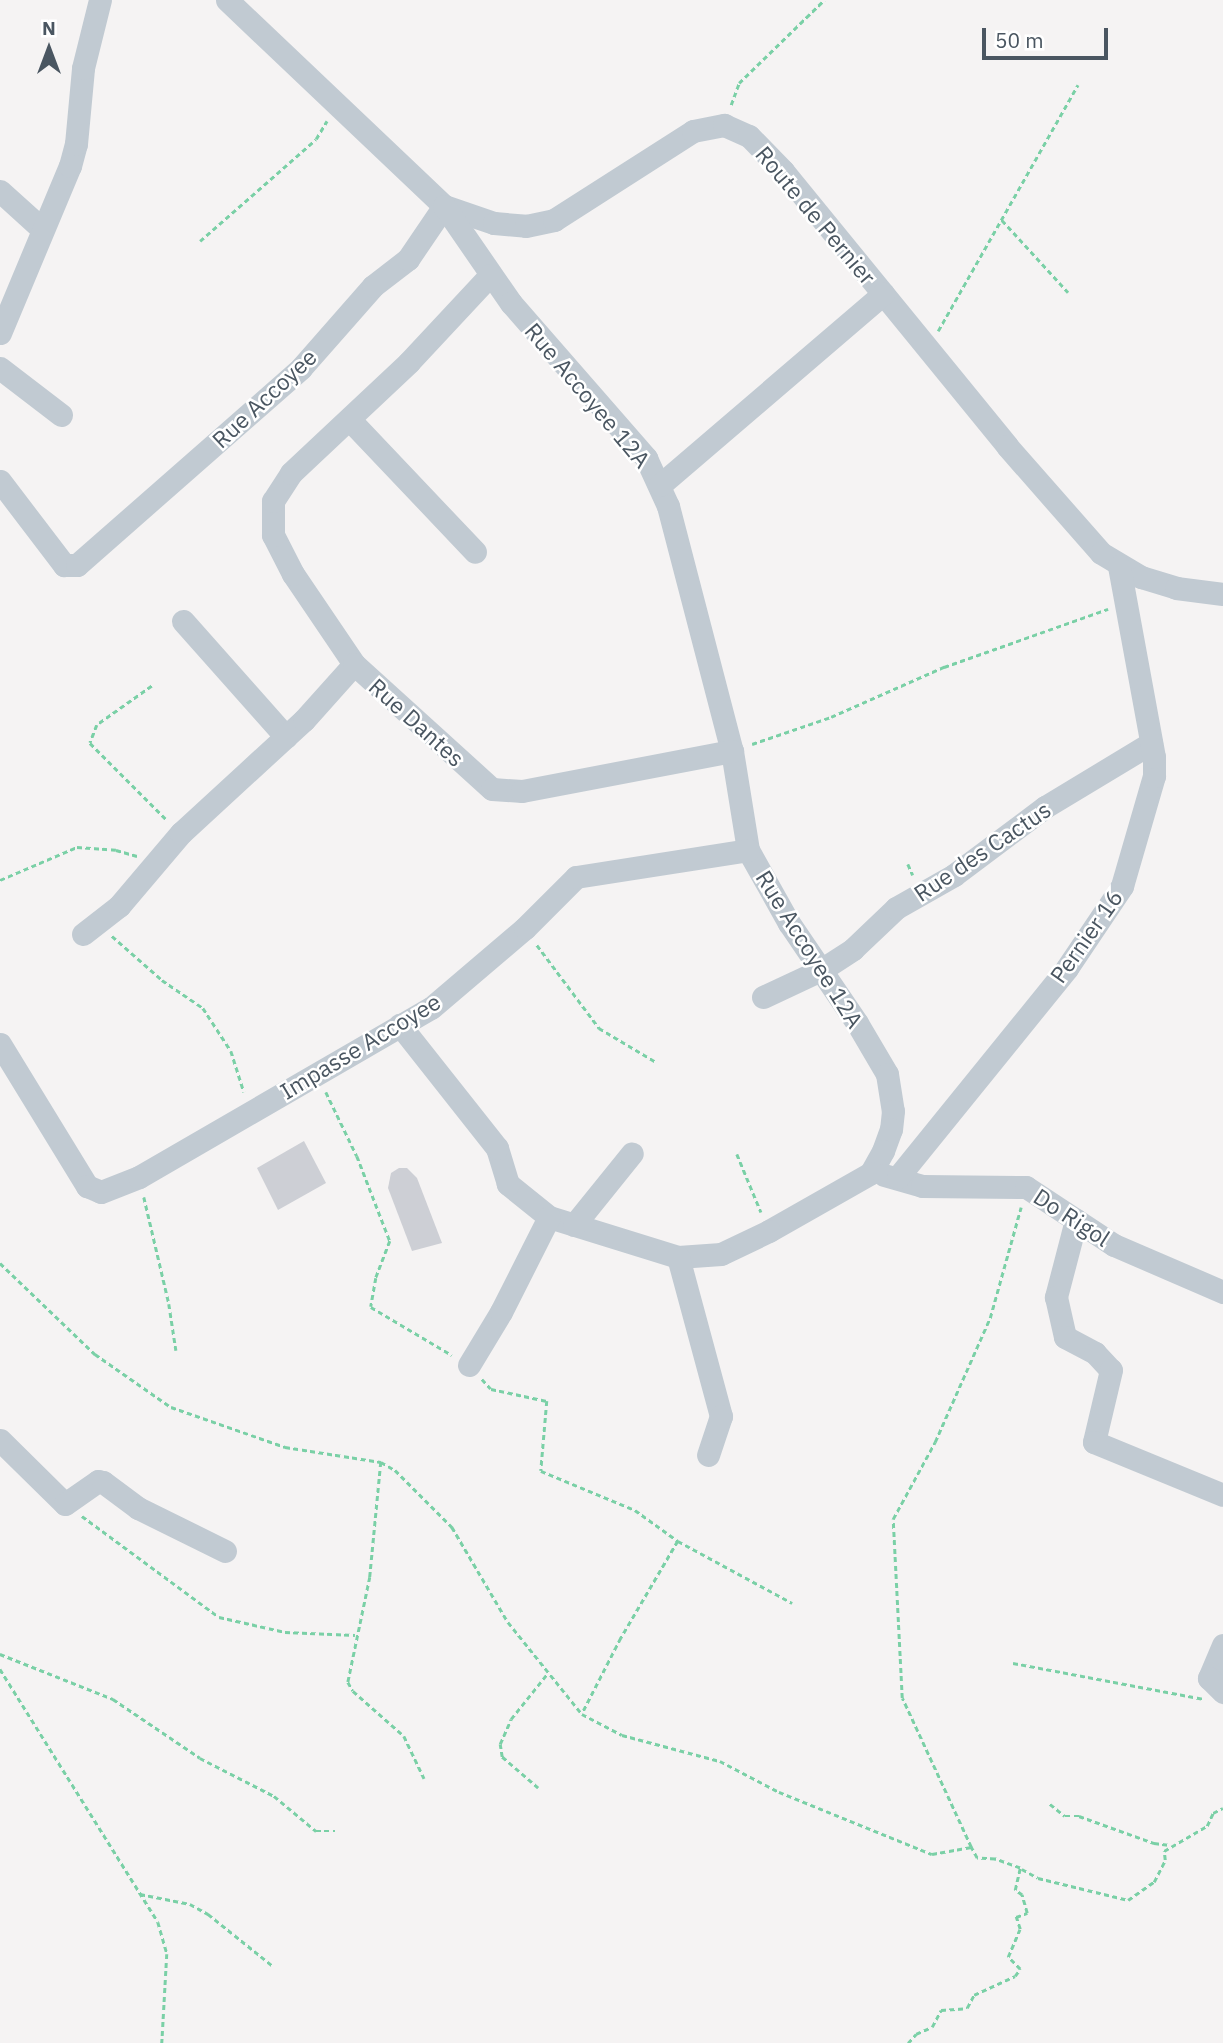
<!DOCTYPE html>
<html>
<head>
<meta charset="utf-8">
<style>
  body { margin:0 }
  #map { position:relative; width:1223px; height:2043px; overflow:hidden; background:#f5f3f3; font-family:"IBM Plex Sans",sans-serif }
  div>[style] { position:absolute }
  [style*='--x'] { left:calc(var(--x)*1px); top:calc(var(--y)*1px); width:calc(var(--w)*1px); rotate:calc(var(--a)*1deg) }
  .building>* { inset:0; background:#cdcfd5 }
  .path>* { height:2.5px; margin-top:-1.25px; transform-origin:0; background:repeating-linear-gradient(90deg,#7ad0a6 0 5px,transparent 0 8.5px) }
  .minor>* { height:23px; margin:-11.5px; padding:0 11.5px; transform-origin:11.5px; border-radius:11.5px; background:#c1cad2 }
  span { translate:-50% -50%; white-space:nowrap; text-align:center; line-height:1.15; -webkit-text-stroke:5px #fff; paint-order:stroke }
  .street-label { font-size:23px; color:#4a5661 }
  .north { position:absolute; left:14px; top:14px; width:70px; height:70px; -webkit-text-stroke:5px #fff; paint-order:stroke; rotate:0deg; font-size:19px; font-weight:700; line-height:28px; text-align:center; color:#4a5661 }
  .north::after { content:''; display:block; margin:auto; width:24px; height:32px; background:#4a5661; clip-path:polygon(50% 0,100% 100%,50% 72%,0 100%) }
  .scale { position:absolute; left:982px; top:28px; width:126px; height:32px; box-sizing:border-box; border:4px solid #4a5661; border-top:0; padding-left:9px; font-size:21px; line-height:24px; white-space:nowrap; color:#4a5661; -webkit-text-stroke:5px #fff; paint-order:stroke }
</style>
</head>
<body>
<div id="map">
  <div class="building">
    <div style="clip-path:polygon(304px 1141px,326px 1183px,278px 1210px,257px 1168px)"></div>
    <div style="clip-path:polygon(399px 1168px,407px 1168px,417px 1178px,442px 1243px,412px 1251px,388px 1188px,391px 1173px)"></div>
  </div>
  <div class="path">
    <div style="--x:731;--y:105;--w:23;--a:-70"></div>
    <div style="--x:739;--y:83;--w:119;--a:-44.3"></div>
    <div style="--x:1002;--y:220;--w:98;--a:47.5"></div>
    <div style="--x:200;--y:241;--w:154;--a:-41.3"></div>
    <div style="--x:316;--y:139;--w:21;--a:-59"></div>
    <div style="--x:938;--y:331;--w:283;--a:-60.4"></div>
    <div style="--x:152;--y:686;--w:67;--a:144.7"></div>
    <div style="--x:97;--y:725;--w:19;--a:111"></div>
    <div style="--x:90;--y:743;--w:107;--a:45"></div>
    <div style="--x:752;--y:744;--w:83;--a:-18.9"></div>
    <div style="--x:831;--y:717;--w:124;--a:-23.9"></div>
    <div style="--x:944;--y:667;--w:174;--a:-19.5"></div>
    <div style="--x:908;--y:864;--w:12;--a:66"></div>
    <div style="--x:0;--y:880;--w:84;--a:-23.2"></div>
    <div style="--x:77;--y:847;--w:39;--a:4"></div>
    <div style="--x:116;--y:850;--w:22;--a:16"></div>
    <div style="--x:112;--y:936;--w:67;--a:41.3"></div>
    <div style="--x:162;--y:980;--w:50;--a:34.3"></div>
    <div style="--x:203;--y:1008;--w:51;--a:56.9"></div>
    <div style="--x:231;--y:1051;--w:43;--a:72.4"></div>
    <div style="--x:537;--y:945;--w:104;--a:53.2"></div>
    <div style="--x:599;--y:1028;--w:66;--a:30.8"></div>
    <div style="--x:326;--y:1092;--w:71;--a:64.2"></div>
    <div style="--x:357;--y:1156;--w:91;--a:68.8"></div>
    <div style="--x:390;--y:1241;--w:40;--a:111"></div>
    <div style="--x:376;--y:1278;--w:29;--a:100"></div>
    <div style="--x:371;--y:1307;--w:94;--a:30.7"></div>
    <div style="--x:737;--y:1154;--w:63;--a:67.5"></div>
    <div style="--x:144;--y:1197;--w:110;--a:76.8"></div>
    <div style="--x:169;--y:1304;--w:47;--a:81.3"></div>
    <div style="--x:0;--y:1263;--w:132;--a:43.8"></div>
    <div style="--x:95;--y:1354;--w:93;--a:34.9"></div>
    <div style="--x:171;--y:1407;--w:121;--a:19.3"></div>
    <div style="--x:285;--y:1447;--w:97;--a:8.9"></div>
    <div style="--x:381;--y:1462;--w:16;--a:30"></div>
    <div style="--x:395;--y:1470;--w:81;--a:45"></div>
    <div style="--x:452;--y:1527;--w:110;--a:59.5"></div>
    <div style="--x:508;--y:1622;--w:118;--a:51.2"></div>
    <div style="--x:582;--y:1714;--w:45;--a:27.7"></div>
    <div style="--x:622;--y:1735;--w:101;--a:14.9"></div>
    <div style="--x:720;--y:1761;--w:67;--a:27.7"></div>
    <div style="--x:779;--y:1792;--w:165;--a:22.1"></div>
    <div style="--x:932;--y:1854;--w:40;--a:-10"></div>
    <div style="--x:971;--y:1847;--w:164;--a:-114.8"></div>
    <div style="--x:902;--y:1698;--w:179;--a:-92.9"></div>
    <div style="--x:893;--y:1519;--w:88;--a:-61.4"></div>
    <div style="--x:935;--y:1442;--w:136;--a:-66.1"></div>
    <div style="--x:990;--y:1318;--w:115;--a:-74.4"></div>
    <div style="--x:482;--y:1379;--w:13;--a:48"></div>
    <div style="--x:491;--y:1389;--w:57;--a:12.1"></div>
    <div style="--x:547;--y:1401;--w:70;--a:94.9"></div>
    <div style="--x:541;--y:1471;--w:102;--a:22.5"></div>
    <div style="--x:635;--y:1510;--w:53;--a:35.8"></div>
    <div style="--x:678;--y:1541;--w:113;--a:120.4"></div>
    <div style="--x:621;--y:1638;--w:85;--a:117.2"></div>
    <div style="--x:381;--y:1462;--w:116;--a:95.5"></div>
    <div style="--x:370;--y:1577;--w:107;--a:101.8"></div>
    <div style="--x:348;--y:1682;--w:10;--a:61"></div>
    <div style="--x:353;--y:1691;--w:68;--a:41.4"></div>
    <div style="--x:404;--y:1736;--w:47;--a:64.5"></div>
    <div style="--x:82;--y:1516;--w:170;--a:36.4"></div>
    <div style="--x:219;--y:1617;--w:68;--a:12.8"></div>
    <div style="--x:285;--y:1632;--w:70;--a:2.5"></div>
    <div style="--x:678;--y:1541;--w:130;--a:28.5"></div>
    <div style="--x:0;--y:1654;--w:122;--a:21.7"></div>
    <div style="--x:113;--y:1699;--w:105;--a:34.1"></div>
    <div style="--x:200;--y:1758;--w:83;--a:27.2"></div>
    <div style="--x:274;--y:1796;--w:55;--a:39.8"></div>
    <div style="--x:316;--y:1831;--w:19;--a:0"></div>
    <div style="--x:1013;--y:1663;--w:193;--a:10.7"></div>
    <div style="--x:0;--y:1669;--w:298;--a:58"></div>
    <div style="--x:158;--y:1922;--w:33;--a:74"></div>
    <div style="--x:167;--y:1954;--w:89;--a:93.2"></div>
    <div style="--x:538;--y:1788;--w:48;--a:-139.3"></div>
    <div style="--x:502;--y:1757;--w:13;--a:-99"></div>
    <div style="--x:500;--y:1744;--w:27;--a:-66"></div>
    <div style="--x:511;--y:1719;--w:58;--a:-51.3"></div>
    <div style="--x:1050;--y:1804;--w:19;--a:39"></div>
    <div style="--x:1065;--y:1816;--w:14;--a:0"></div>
    <div style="--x:1079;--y:1816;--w:80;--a:19.8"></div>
    <div style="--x:1154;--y:1843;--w:16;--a:7"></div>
    <div style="--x:1022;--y:1869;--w:18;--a:29"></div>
    <div style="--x:1038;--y:1878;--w:93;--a:13.7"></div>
    <div style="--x:1128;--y:1900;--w:32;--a:-35"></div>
    <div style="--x:1154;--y:1882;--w:25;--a:-63"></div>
    <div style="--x:1165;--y:1860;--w:9;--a:-96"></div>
    <div style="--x:1164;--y:1851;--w:50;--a:-30.2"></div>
    <div style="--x:1207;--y:1826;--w:14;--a:-65"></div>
    <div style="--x:1213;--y:1813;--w:11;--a:-27"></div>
    <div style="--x:140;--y:1894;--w:51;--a:11.3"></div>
    <div style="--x:190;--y:1904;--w:21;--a:29"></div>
    <div style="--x:208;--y:1914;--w:83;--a:38.7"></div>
    <div style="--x:908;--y:2043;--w:12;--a:-48"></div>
    <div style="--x:916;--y:2034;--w:17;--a:-24"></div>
    <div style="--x:932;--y:2027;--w:19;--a:-62"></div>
    <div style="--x:941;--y:2010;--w:26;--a:-4"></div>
    <div style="--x:967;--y:2008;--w:15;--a:-62"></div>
    <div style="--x:974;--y:1995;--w:45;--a:-24.9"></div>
    <div style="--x:1015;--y:1976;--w:9;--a:-54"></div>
    <div style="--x:1020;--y:1969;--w:17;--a:-135"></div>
    <div style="--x:1008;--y:1957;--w:30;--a:-67"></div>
    <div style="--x:1020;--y:1929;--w:13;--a:-108"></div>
    <div style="--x:1016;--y:1917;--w:12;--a:-20"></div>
    <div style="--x:1027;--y:1913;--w:19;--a:-106"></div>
    <div style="--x:1022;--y:1895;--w:9;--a:-144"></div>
    <div style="--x:1015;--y:1890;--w:23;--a:-77"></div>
    <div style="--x:1020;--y:1868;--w:27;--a:-160"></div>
    <div style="--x:995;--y:1859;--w:18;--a:-177"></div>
    <div style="--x:977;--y:1858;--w:13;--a:-119"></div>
  </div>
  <div class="minor">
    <div style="--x:227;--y:0;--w:299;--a:43.5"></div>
    <div style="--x:444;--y:206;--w:53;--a:18.8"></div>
    <div style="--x:494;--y:223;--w:32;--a:5"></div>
    <div style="--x:526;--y:226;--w:29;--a:-12"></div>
    <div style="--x:554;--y:220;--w:165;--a:-32.6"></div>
    <div style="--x:693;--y:131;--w:32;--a:-11"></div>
    <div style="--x:724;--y:125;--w:27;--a:24"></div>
    <div style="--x:749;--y:136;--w:49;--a:45.8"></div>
    <div style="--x:783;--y:171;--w:355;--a:50.8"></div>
    <div style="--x:1007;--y:446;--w:142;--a:48.7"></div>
    <div style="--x:1101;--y:553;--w:47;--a:31"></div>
    <div style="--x:1141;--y:577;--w:37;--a:17"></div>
    <div style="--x:1176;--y:588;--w:47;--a:7.3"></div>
    <div style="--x:0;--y:191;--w:55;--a:42.1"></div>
    <div style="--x:0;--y:333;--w:181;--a:-67.3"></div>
    <div style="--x:70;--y:166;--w:23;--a:-75"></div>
    <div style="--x:76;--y:144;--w:76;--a:-84.7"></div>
    <div style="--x:83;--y:68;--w:70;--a:-76"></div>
    <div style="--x:0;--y:368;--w:77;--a:37.6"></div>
    <div style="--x:349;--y:419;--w:183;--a:46.5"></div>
    <div style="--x:0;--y:481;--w:106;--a:52.7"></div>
    <div style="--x:64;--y:565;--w:13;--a:0"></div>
    <div style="--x:77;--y:565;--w:298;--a:-41.3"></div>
    <div style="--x:301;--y:368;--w:109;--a:-48.7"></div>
    <div style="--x:373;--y:286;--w:44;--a:-37.6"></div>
    <div style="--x:408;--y:259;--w:64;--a:-55.8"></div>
    <div style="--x:444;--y:206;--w:118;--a:55.4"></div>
    <div style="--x:511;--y:303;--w:206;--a:48.9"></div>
    <div style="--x:646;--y:458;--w:53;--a:65.4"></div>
    <div style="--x:668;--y:506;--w:253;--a:75.4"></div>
    <div style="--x:732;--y:751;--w:100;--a:80.8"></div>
    <div style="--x:748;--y:850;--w:84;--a:60.7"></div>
    <div style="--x:789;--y:923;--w:121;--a:55.8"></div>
    <div style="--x:857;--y:1023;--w:59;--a:59.5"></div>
    <div style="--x:887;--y:1074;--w:37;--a:81"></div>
    <div style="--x:893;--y:1111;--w:18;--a:96"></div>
    <div style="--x:891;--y:1129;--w:23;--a:110"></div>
    <div style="--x:883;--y:1151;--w:25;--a:119"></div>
    <div style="--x:871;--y:1173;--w:117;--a:150.4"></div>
    <div style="--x:769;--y:1231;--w:53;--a:154.4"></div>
    <div style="--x:721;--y:1254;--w:43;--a:176"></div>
    <div style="--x:678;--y:1257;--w:135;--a:-162.8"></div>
    <div style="--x:549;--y:1217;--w:53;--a:-141.2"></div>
    <div style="--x:508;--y:1184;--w:38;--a:-107"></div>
    <div style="--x:497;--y:1148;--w:157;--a:-128.3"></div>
    <div style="--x:660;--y:485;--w:294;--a:-40.6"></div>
    <div style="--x:183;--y:621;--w:155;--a:48.4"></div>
    <div style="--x:354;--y:664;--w:109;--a:-124.1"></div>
    <div style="--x:293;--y:574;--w:44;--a:-117.1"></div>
    <div style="--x:273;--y:535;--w:34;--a:-90"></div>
    <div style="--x:273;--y:501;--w:33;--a:-57"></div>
    <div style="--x:291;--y:473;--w:162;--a:-43.2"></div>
    <div style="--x:409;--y:362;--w:119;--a:-47"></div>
    <div style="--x:83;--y:934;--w:46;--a:-37.9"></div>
    <div style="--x:119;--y:906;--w:96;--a:-49.7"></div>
    <div style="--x:181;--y:833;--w:167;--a:-42.6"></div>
    <div style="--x:304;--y:720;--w:75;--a:-48.2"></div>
    <div style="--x:354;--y:664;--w:186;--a:42.2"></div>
    <div style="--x:492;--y:789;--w:30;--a:4"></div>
    <div style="--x:522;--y:791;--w:214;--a:-10.8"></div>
    <div style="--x:763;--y:997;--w:64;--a:-25"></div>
    <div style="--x:821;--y:970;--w:38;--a:-33"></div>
    <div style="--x:853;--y:949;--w:59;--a:-43.6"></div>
    <div style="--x:896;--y:908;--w:67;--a:-29.6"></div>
    <div style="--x:954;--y:875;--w:114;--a:-36.8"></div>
    <div style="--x:1045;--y:807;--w:124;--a:-31.1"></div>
    <div style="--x:0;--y:1044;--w:167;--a:58.5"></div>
    <div style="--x:87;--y:1186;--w:15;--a:23"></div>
    <div style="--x:101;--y:1192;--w:41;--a:-21.5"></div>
    <div style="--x:139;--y:1177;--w:337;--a:-30.1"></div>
    <div style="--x:431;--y:1008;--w:123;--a:-40.4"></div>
    <div style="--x:525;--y:928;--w:72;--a:-45"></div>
    <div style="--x:576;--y:877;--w:174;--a:-8.9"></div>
    <div style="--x:884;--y:1175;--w:40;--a:16"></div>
    <div style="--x:922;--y:1186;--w:104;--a:0.6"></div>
    <div style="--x:1026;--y:1187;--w:105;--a:33.4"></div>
    <div style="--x:1114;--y:1245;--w:119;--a:23.3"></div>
    <div style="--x:898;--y:1177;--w:269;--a:-51"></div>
    <div style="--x:1067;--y:968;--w:99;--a:-56.1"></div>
    <div style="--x:1122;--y:886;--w:115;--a:-73.8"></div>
    <div style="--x:1154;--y:776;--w:19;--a:-90"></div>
    <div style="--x:1154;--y:757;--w:194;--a:-100.4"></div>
    <div style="--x:1076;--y:1220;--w:80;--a:104.6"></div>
    <div style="--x:1056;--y:1297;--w:41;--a:77.3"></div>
    <div style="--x:1065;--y:1337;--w:34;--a:28"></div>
    <div style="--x:1095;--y:1353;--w:23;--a:47"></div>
    <div style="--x:1111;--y:1370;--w:74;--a:103.3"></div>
    <div style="--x:1094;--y:1442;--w:139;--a:22.3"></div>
    <div style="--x:574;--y:1225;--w:92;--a:-51.1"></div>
    <div style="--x:678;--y:1257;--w:165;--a:74.9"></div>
    <div style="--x:721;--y:1416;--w:41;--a:108.4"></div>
    <div style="--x:469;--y:1365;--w:62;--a:-58.9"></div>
    <div style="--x:501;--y:1312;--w:106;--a:-63.2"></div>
    <div style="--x:0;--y:1440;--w:91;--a:44.6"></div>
    <div style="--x:65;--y:1504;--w:40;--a:-34.9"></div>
    <div style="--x:98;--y:1481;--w:5;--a:11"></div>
    <div style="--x:103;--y:1482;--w:44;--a:36.6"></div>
    <div style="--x:138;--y:1508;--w:97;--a:26.3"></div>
    <div style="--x:1223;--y:1645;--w:36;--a:113"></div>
    <div style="--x:1209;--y:1678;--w:20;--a:45"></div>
  </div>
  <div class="street-label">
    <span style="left:816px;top:215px;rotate:50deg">Route de Pernier</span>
    <span style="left:588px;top:395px;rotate:50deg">Rue Accoyee 12A</span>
    <span style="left:264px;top:398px;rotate:-43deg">Rue Accoyee</span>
    <span style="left:417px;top:722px;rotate:42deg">Rue Dantes</span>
    <span style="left:982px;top:851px;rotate:-34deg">Rue des Cactus</span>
    <span style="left:1086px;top:936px;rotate:-55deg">Pernier 16</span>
    <span style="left:810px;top:949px;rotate:58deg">Rue Accoyee 12A</span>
    <span style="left:360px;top:1046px;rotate:-31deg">Impasse Accoyee</span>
    <span style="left:1072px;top:1217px;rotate:33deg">Do Rigol</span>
  </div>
  <div class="north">N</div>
  <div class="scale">50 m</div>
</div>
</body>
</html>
